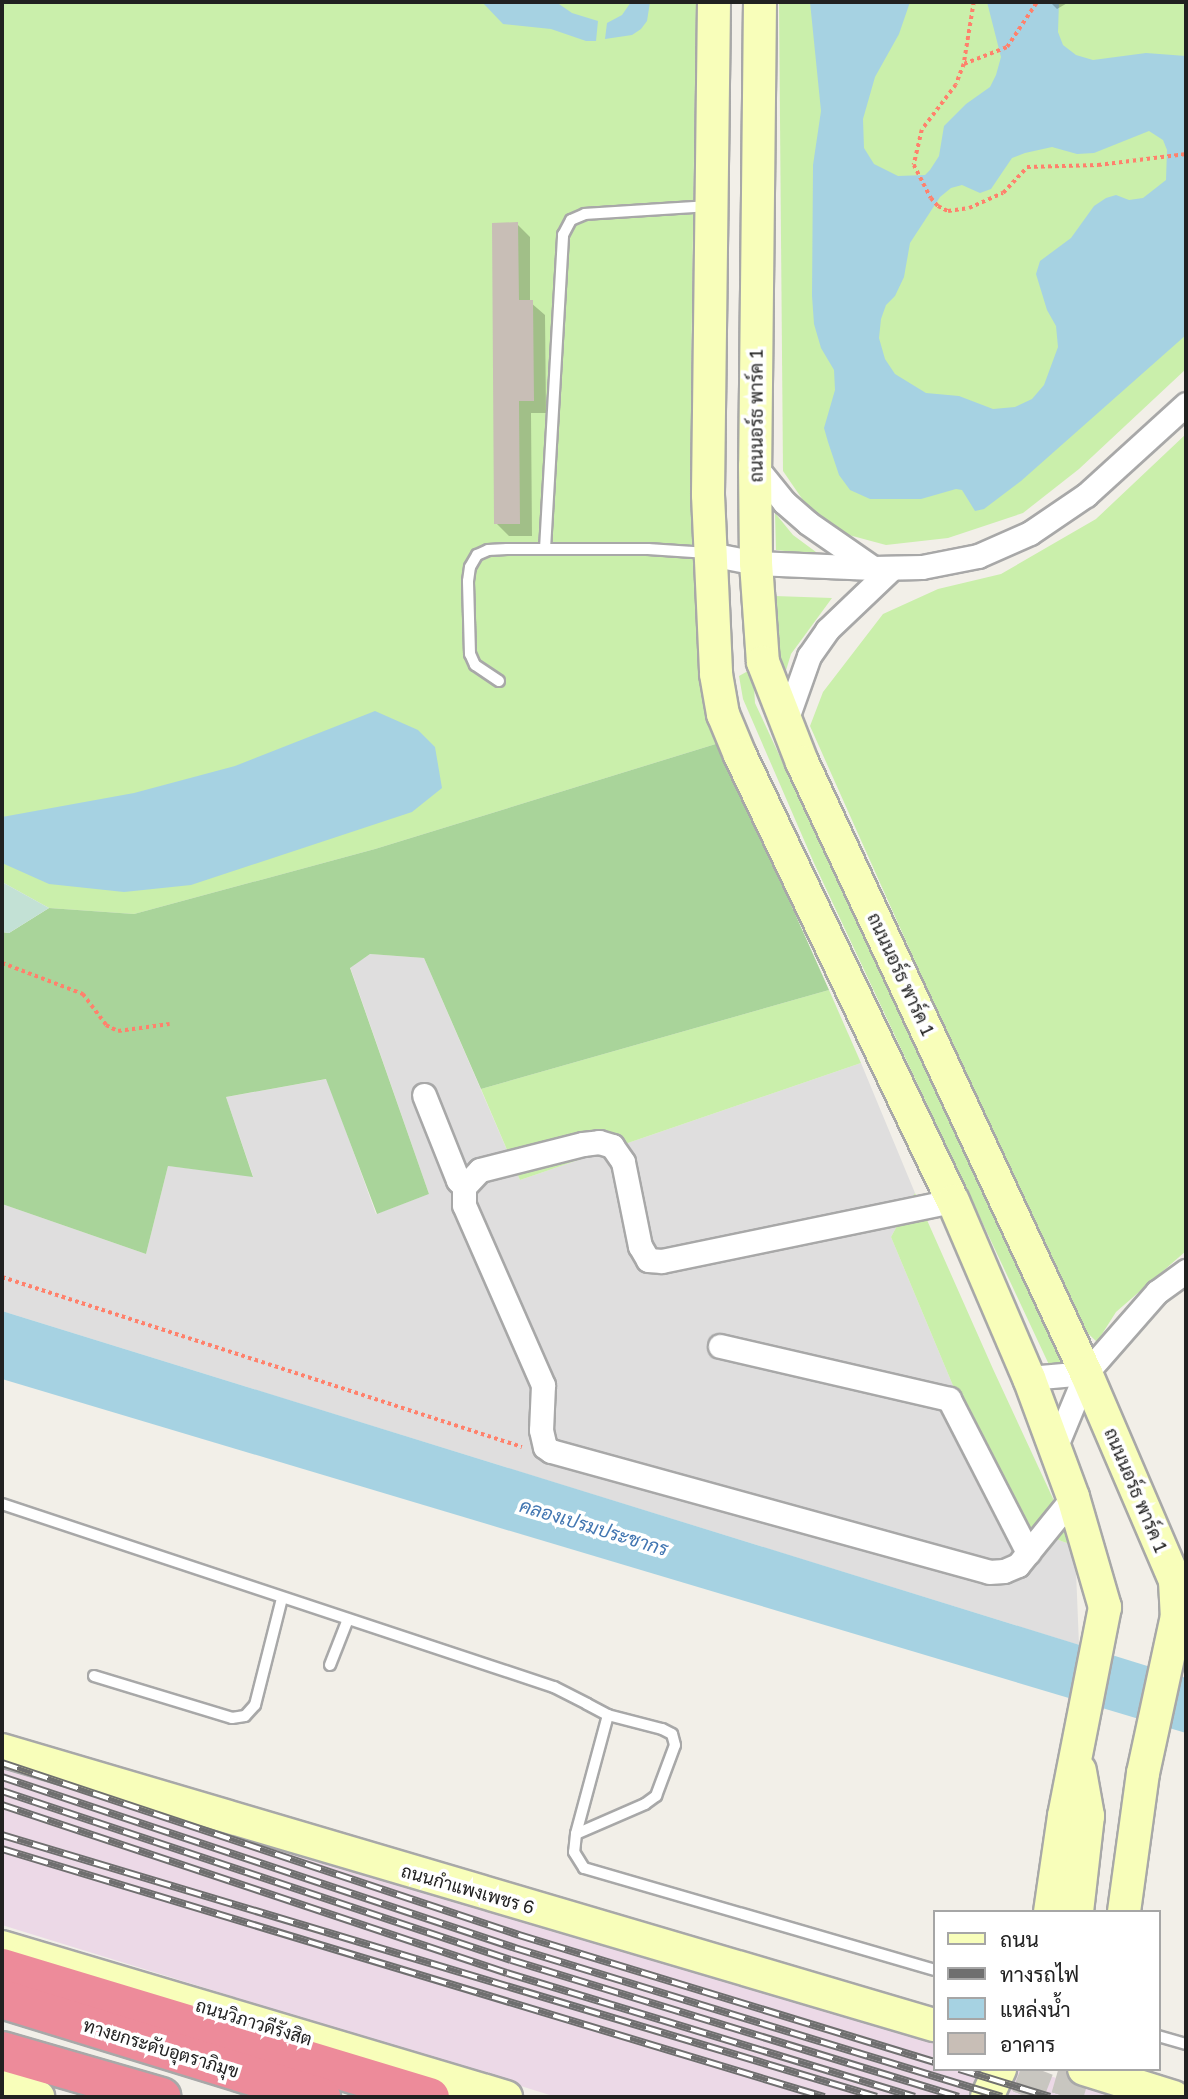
<!DOCTYPE html>
<html>
<head>
<meta charset="utf-8">
<style>
  body { margin:0 }
  #map { position:relative; width:1188px; height:2099px; overflow:hidden; background:#f2efe8; font-family:"Golos Text",Sarabun,sans-serif }
  div>[style] { position:absolute }
  [style*='--x'] { left:calc(var(--x)*1px); top:calc(var(--y)*1px); width:calc(var(--w)*1px); rotate:calc(var(--a)*1deg) }
  .residential>* { inset:0; background:#dfdede }
  .industrial>* { inset:0; background:#ecd9e7 }
  .grass>* { inset:0; background:#caefab }
  .forest>* { inset:0; background:#a9d49a }
  .wetland>* { inset:0; background:#c3e1d5 }
  .water>* { inset:0; background:#a6d2e2 }
  .shadow>* { inset:0; background:#0003 }
  .building>* { inset:0; background:#c8beb6 }
  .secondary-tunnel>* { height:32px; margin-top:-16px; transform-origin:0; background:repeating-linear-gradient(90deg,#c8c6c0 0 32px,transparent 0 48px) }
  .path>* { height:3.5px; margin-top:-1.75px; transform-origin:0; background:repeating-linear-gradient(90deg,#ff816c 0 3.5px,transparent 0 7px) }
  .roads { filter:drop-shadow(2px 0 #a8a8a8) drop-shadow(-2px 0 #a8a8a8) drop-shadow(0 2px #a8a8a8) drop-shadow(0 -2px #a8a8a8) }
  .lane>* { height:10px; margin:-5px; padding:0 5px; transform-origin:5px; border-radius:5px; background:#fff }
  .street>* { height:23px; margin:-11.5px; padding:0 11.5px; transform-origin:11.5px; border-radius:11.5px; background:#fff }
  .secondary>* { height:32px; margin:-16px; padding:0 16px; transform-origin:16px; border-radius:16px; background:#f8feba }
  .highway>* { height:38px; margin:-19px; padding:0 19px; transform-origin:19px; border-radius:19px; background:#ed8b9a }
  .rail>* { height:8px; margin-top:-4px; transform-origin:0; background:repeating-linear-gradient(90deg,#fff 0 16px,#6f6f6f 0 32px); box-sizing:border-box; border-block:2px solid #6f6f6f }
  span { translate:-50% -50%; white-space:nowrap; text-align:center; line-height:1.15; -webkit-text-stroke:7px #fff; paint-order:stroke }
  .street-label { font-size:18px; color:#212121 }
  .water-label { font-size:19px; color:#4276b1; font-style:italic }
  .frame { position:absolute; inset:0; border:4px solid #212121; pointer-events:none }
  .legend { position:absolute; left:933px; top:1910px; width:228px; height:161px; box-sizing:border-box; background:#fff; border:2px solid #a6a6a6; margin:0; padding:9px 12px; list-style:none; font-size:21px; color:#212121 }
  .legend li { display:flex; align-items:center; gap:14px; height:35px }
  .legend b { width:35px; border:2px solid #a6a6a6 }
</style>
</head>
<body>
<div id="map">
  <div class="residential">
    <div style="clip-path:polygon(370px 954px,424px 958px,520px 1180px,861px 1063px,915px 1193px,891px 1237px,954px 1388px,1023px 1527px,1075px 1546px,1079px 1645px,2px 1311px,2px 1204px,146px 1254px,168px 1166px,253px 1176px,226px 1097px,327px 1079px,376px 1214px,429px 1194px,350px 967px)"></div>
  </div>
  <div class="industrial">
    <div style="clip-path:polygon(2px 1746px,461px 1896px,934px 2041px,934px 2069px,1027px 2069px,1118px 2097px,556px 2097px,2px 1925px)"></div>
  </div>
  <div class="grass">
    <div style="clip-path:polygon(2px 2px,696px 2px,691px 388px,719px 743px,375px 849px,134px 914px,49px 908px,2px 882px)"></div>
    <div style="clip-path:polygon(779px 2px,1186px 2px,1186px 369px,1079px 469px,1023px 513px,948px 538px,886px 545px,845px 534px,809px 509px,783px 471px)"></div>
    <div style="clip-path:polygon(1186px 434px,1186px 1251px,1116px 1312px,1097px 1342px,1076px 1322px,810px 726px,823px 692px,883px 614px,938px 589px,1001px 574px,1096px 519px)"></div>
    <div style="clip-path:polygon(775px 513px,793px 535px,820px 555px,776px 550px)"></div>
    <div style="clip-path:polygon(775px 596px,832px 598px,791px 654px,784px 677px,780px 665px)"></div>
    <div style="clip-path:polygon(748px 671px,754px 687px,755px 703px,1063px 1366px,1051px 1369px,814px 863px,743px 699px,739px 676px)"></div>
    <div style="clip-path:polygon(829px 990px,861px 1063px,520px 1180px,481px 1089px)"></div>
    <div style="clip-path:polygon(915px 1193px,993px 1369px,1075px 1546px,1023px 1527px,954px 1388px,891px 1237px)"></div>
  </div>
  <div class="forest">
    <div style="clip-path:polygon(719px 743px,829px 990px,481px 1089px,424px 958px,370px 954px,350px 968px,429px 1194px,377px 1214px,326px 1079px,226px 1097px,253px 1177px,168px 1166px,146px 1254px,2px 1204px,2px 932px,9px 933px,49px 908px,134px 914px,375px 849px)"></div>
  </div>
  <div class="wetland">
    <div style="clip-path:polygon(2px 882px,49px 908px,9px 933px,2px 932px)"></div>
  </div>
  <div class="water">
    <div style="clip-path:polygon(482px 2px,556px 2px,572px 13px,598px 21px,596px 41px,586px 41px,551px 29px,503px 24px)"></div>
    <div style="clip-path:polygon(631px 2px,650px 2px,647px 21px,641px 29px,632px 35px,605px 39px,607px 23px,622px 15px)"></div>
    <div style="clip-path:polygon(evenodd,810px 2px,910px 2px,899px 34px,875px 77px,863px 119px,864px 148px,874px 164px,898px 176px,925px 175px,930px 170px,939px 156px,944px 126px,966px 104px,990px 87px,996px 75px,1001px 57px,987px 2px,1059px 2px,1058px 32px,1063px 45px,1076px 55px,1093px 60px,1146px 53px,1186px 56px,1186px 335px,1021px 481px,984px 509px,975px 511px,962px 490px,956px 489px,921px 499px,870px 499px,850px 490px,839px 475px,828px 442px,824px 428px,835px 390px,834px 370px,821px 348px,814px 324px,812px 296px,813px 165px,821px 111px,810px 2px,1149px 131px,1163px 140px,1167px 150px,1166px 180px,1143px 198px,1129px 200px,1116px 195px,1106px 198px,1094px 206px,1071px 238px,1040px 261px,1036px 274px,1047px 310px,1056px 326px,1058px 347px,1044px 385px,1032px 399px,1015px 407px,993px 409px,959px 396px,926px 393px,895px 374px,885px 359px,879px 338px,881px 319px,886px 305px,895px 296px,904px 277px,910px 243px,940px 197px,951px 188px,962px 185px,980px 193px,991px 189px,1012px 158px,1025px 153px,1052px 147px,1077px 154px,1094px 153px,1149px 131px)"></div>
    <div style="clip-path:polygon(375px 711px,418px 730px,435px 747px,442px 788px,412px 812px,191px 885px,124px 892px,49px 884px,2px 863px,2px 817px,134px 793px,235px 766px)"></div>
    <div style="clip-path:polygon(2px 1311px,1186px 1678px,1186px 1733px,2px 1379px)"></div>
  </div>
  <div class="shadow">
    <div style="clip-path:polygon(1050px 2px,1069px 2px,1057px 9px)"></div>
    <div style="clip-path:polygon(517px 224px,530px 237px,530px 302px,545px 315px,546px 413px,531px 413px,532px 536px,509px 536px,496px 523px)"></div>
  </div>
  <div class="building">
    <div style="clip-path:polygon(518px 222px,519px 300px,533px 300px,534px 401px,519px 401px,520px 524px,494px 524px,492px 223px)"></div>
  </div>
  <div class="secondary-tunnel">
    <div style="--x:1027;--y:2097;--w:30;--a:-69"></div>
    <div style="--x:1067;--y:2097;--w:29;--a:-74"></div>
  </div>
  <div class="path">
    <div style="--x:974;--y:2;--w:63;--a:99.2"></div>
    <div style="--x:964;--y:64;--w:22;--a:111"></div>
    <div style="--x:956;--y:85;--w:56;--a:127.1"></div>
    <div style="--x:922;--y:130;--w:36;--a:103"></div>
    <div style="--x:914;--y:165;--w:37;--a:63"></div>
    <div style="--x:931;--y:198;--w:11;--a:49"></div>
    <div style="--x:938;--y:206;--w:11;--a:27"></div>
    <div style="--x:948;--y:211;--w:21;--a:-8"></div>
    <div style="--x:969;--y:208;--w:37;--a:-24"></div>
    <div style="--x:1003;--y:193;--w:35;--a:-47"></div>
    <div style="--x:1027;--y:167;--w:71;--a:-1.6"></div>
    <div style="--x:1098;--y:165;--w:89;--a:-7.1"></div>
    <div style="--x:964;--y:64;--w:46;--a:-21.6"></div>
    <div style="--x:1007;--y:47;--w:54;--a:-56.3"></div>
    <div style="--x:2;--y:963;--w:87;--a:20.9"></div>
    <div style="--x:83;--y:994;--w:39;--a:53"></div>
    <div style="--x:106;--y:1025;--w:13;--a:27"></div>
    <div style="--x:118;--y:1031;--w:52;--a:-7.7"></div>
    <div style="--x:2;--y:1277;--w:547;--a:18.1"></div>
  </div>
  <div class="roads">
    <div class="lane">
      <div style="--x:545;--y:549;--w:315;--a:-86.7"></div>
      <div style="--x:563;--y:235;--w:17;--a:-62"></div>
      <div style="--x:571;--y:220;--w:15;--a:-23"></div>
      <div style="--x:585;--y:214;--w:124;--a:-3.7"></div>
      <div style="--x:499;--y:681;--w:29;--a:-146"></div>
      <div style="--x:475;--y:665;--w:12;--a:-114"></div>
      <div style="--x:470;--y:654;--w:73;--a:-91.6"></div>
      <div style="--x:468;--y:581;--w:14;--a:-82"></div>
      <div style="--x:470;--y:567;--w:14;--a:-60"></div>
      <div style="--x:477;--y:555;--w:12;--a:-24"></div>
      <div style="--x:488;--y:550;--w:19;--a:-3"></div>
      <div style="--x:507;--y:549;--w:141;--a:0"></div>
      <div style="--x:648;--y:549;--w:60;--a:3.8"></div>
      <div style="--x:2;--y:1504;--w:582;--a:18.34"></div>
      <div style="--x:554;--y:1687;--w:37;--a:27"></div>
      <div style="--x:587;--y:1704;--w:24;--a:28"></div>
      <div style="--x:608;--y:1715;--w:123;--a:105.1"></div>
      <div style="--x:576;--y:1834;--w:18;--a:96"></div>
      <div style="--x:574;--y:1852;--w:19;--a:58"></div>
      <div style="--x:584;--y:1868;--w:365;--a:16.2"></div>
      <div style="--x:330;--y:1665;--w:49;--a:-68.6"></div>
      <div style="--x:94;--y:1676;--w:144;--a:16.9"></div>
      <div style="--x:232;--y:1718;--w:13;--a:-9"></div>
      <div style="--x:245;--y:1716;--w:15;--a:-48"></div>
      <div style="--x:255;--y:1705;--w:110;--a:-75.8"></div>
      <div style="--x:576;--y:1834;--w:75;--a:-23.5"></div>
      <div style="--x:645;--y:1804;--w:14;--a:-36"></div>
      <div style="--x:656;--y:1796;--w:54;--a:-69.6"></div>
      <div style="--x:675;--y:1745;--w:11;--a:-105"></div>
      <div style="--x:672;--y:1734;--w:11;--a:-153"></div>
      <div style="--x:662;--y:1729;--w:56;--a:-165.5"></div>
      <div style="--x:1158;--y:2036;--w:29;--a:16"></div>
    </div>
    <div class="street">
      <div style="--x:755;--y:466;--w:46;--a:51.1"></div>
      <div style="--x:784;--y:502;--w:32;--a:41"></div>
      <div style="--x:808;--y:523;--w:79;--a:34.7"></div>
      <div style="--x:710;--y:554;--w:47;--a:11.1"></div>
      <div style="--x:756;--y:563;--w:117;--a:2.4"></div>
      <div style="--x:873;--y:568;--w:49;--a:-1.2"></div>
      <div style="--x:922;--y:567;--w:57;--a:-11.1"></div>
      <div style="--x:978;--y:556;--w:57;--a:-23.9"></div>
      <div style="--x:1030;--y:533;--w:68;--a:-34.2"></div>
      <div style="--x:1086;--y:495;--w:135;--a:-42.3"></div>
      <div style="--x:786;--y:721;--w:69;--a:-70.5"></div>
      <div style="--x:809;--y:656;--w:32;--a:-55"></div>
      <div style="--x:827;--y:630;--w:90;--a:-43.6"></div>
      <div style="--x:424;--y:1095;--w:92;--a:68.2"></div>
      <div style="--x:458;--y:1180;--w:9;--a:49"></div>
      <div style="--x:464;--y:1187;--w:18;--a:90"></div>
      <div style="--x:464;--y:1205;--w:197;--a:66.3"></div>
      <div style="--x:543;--y:1385;--w:45;--a:92.5"></div>
      <div style="--x:541;--y:1430;--w:17;--a:77"></div>
      <div style="--x:545;--y:1447;--w:7;--a:34"></div>
      <div style="--x:551;--y:1451;--w:454;--a:15.4"></div>
      <div style="--x:989;--y:1572;--w:15;--a:-4"></div>
      <div style="--x:1004;--y:1571;--w:15;--a:-23"></div>
      <div style="--x:1018;--y:1565;--w:87;--a:-51"></div>
      <div style="--x:464;--y:1187;--w:23;--a:-47"></div>
      <div style="--x:480;--y:1170;--w:106;--a:-14.2"></div>
      <div style="--x:583;--y:1144;--w:16;--a:-7"></div>
      <div style="--x:599;--y:1142;--w:14;--a:17"></div>
      <div style="--x:612;--y:1146;--w:19;--a:55"></div>
      <div style="--x:623;--y:1162;--w:86;--a:78.6"></div>
      <div style="--x:640;--y:1246;--w:16;--a:60"></div>
      <div style="--x:648;--y:1260;--w:14;--a:4"></div>
      <div style="--x:662;--y:1261;--w:297;--a:-11.7"></div>
      <div style="--x:720;--y:1346;--w:235;--a:13"></div>
      <div style="--x:949;--y:1399;--w:173;--a:62.8"></div>
      <div style="--x:1029;--y:1378;--w:57;--a:-5"></div>
      <div style="--x:1055;--y:1448;--w:81;--a:-67.5"></div>
      <div style="--x:1086;--y:1373;--w:108;--a:-48.8"></div>
      <div style="--x:1157;--y:1292;--w:36;--a:-36"></div>
    </div>
    <div class="secondary">
      <div style="--x:714;--y:2;--w:493;--a:90.7"></div>
      <div style="--x:708;--y:495;--w:179;--a:87.4"></div>
      <div style="--x:716;--y:674;--w:41;--a:80.1"></div>
      <div style="--x:723;--y:714;--w:44;--a:67.5"></div>
      <div style="--x:740;--y:755;--w:494;--a:64.5"></div>
      <div style="--x:953;--y:1201;--w:193;--a:66.8"></div>
      <div style="--x:1029;--y:1378;--w:127;--a:69.7"></div>
      <div style="--x:1073;--y:1497;--w:115;--a:73.8"></div>
      <div style="--x:1105;--y:1607;--w:213;--a:101.1"></div>
      <div style="--x:1064;--y:1816;--w:97;--a:98.3"></div>
      <div style="--x:760;--y:2;--w:464;--a:90.6"></div>
      <div style="--x:755;--y:466;--w:97;--a:89.4"></div>
      <div style="--x:756;--y:563;--w:99;--a:86"></div>
      <div style="--x:763;--y:662;--w:107;--a:68.7"></div>
      <div style="--x:802;--y:762;--w:674;--a:65.07"></div>
      <div style="--x:1086;--y:1373;--w:226;--a:66.8"></div>
      <div style="--x:1175;--y:1581;--w:35;--a:87"></div>
      <div style="--x:1177;--y:1616;--w:161;--a:102.2"></div>
      <div style="--x:1143;--y:1773;--w:140;--a:97.8"></div>
      <div style="--x:2;--y:1750;--w:972;--a:16.44"></div>
      <div style="--x:1077;--y:1912;--w:97;--a:-83.5"></div>
      <div style="--x:1088;--y:1816;--w:46;--a:-100.1"></div>
      <div style="--x:2;--y:1947;--w:526;--a:16.57"></div>
      <div style="--x:1084;--y:2069;--w:94;--a:17.3"></div>
      <div style="--x:2;--y:2086;--w:38;--a:17"></div>
      <div style="--x:987;--y:2097;--w:31;--a:-65"></div>
    </div>
    <div class="highway">
      <div style="--x:2;--y:1968;--w:447;--a:16.8"></div>
      <div style="--x:2;--y:1999;--w:334;--a:17.1"></div>
      <div style="--x:2;--y:2051;--w:166;--a:16.1"></div>
    </div>
  </div>
  <div class="rail">
    <div style="--x:2;--y:1763;--w:545;--a:18.4"></div>
    <div style="--x:519;--y:1935;--w:434;--a:17"></div>
    <div style="--x:2;--y:1777;--w:541;--a:18.43"></div>
    <div style="--x:515;--y:1948;--w:509;--a:17.01"></div>
    <div style="--x:2;--y:1791;--w:536;--a:18.37"></div>
    <div style="--x:511;--y:1960;--w:468;--a:17"></div>
    <div style="--x:2;--y:1805;--w:532;--a:18.4"></div>
    <div style="--x:507;--y:1973;--w:426;--a:16.9"></div>
    <div style="--x:2;--y:1835;--w:913;--a:16.67"></div>
    <div style="--x:2;--y:1849;--w:859;--a:16.79"></div>
    <div style="--x:959;--y:2069;--w:95;--a:17.1"></div>
  </div>
  <div class="street-label">
    <span style="left:756px;top:416px;rotate:-90deg">ถนนนอร์ธ พาร์ค 1</span>
    <span style="left:901px;top:974px;rotate:65deg">ถนนนอร์ธ พาร์ค 1</span>
    <span style="left:1136px;top:1490px;rotate:67deg">ถนนนอร์ธ พาร์ค 1</span>
    <span style="left:468px;top:1889px;rotate:16deg">ถนนกำแพงเพชร 6</span>
    <span style="left:254px;top:2022px;rotate:17deg">ถนนวิภาวดีรังสิต</span>
    <span style="left:161px;top:2048px;rotate:17deg">ทางยกระดับอุตราภิมุข</span>
  </div>
  <div class="water-label">
    <span style="left:594px;top:1527px;rotate:17deg">คลองเปรมประชากร</span>
  </div>
  <div class="frame"></div>
  <ul class="legend">
  <li><b style="height:9px;background:#f8feba"></b>ถนน</li>
  <li><b style="height:9px;background:#6f6f6f"></b>ทางรถไฟ</li>
  <li><b style="height:19px;background:#a6d2e2"></b>แหล่งน้ำ</li>
  <li><b style="height:19px;background:#c8beb6"></b>อาคาร</li>
  </ul>
</div>
</body>
</html>
